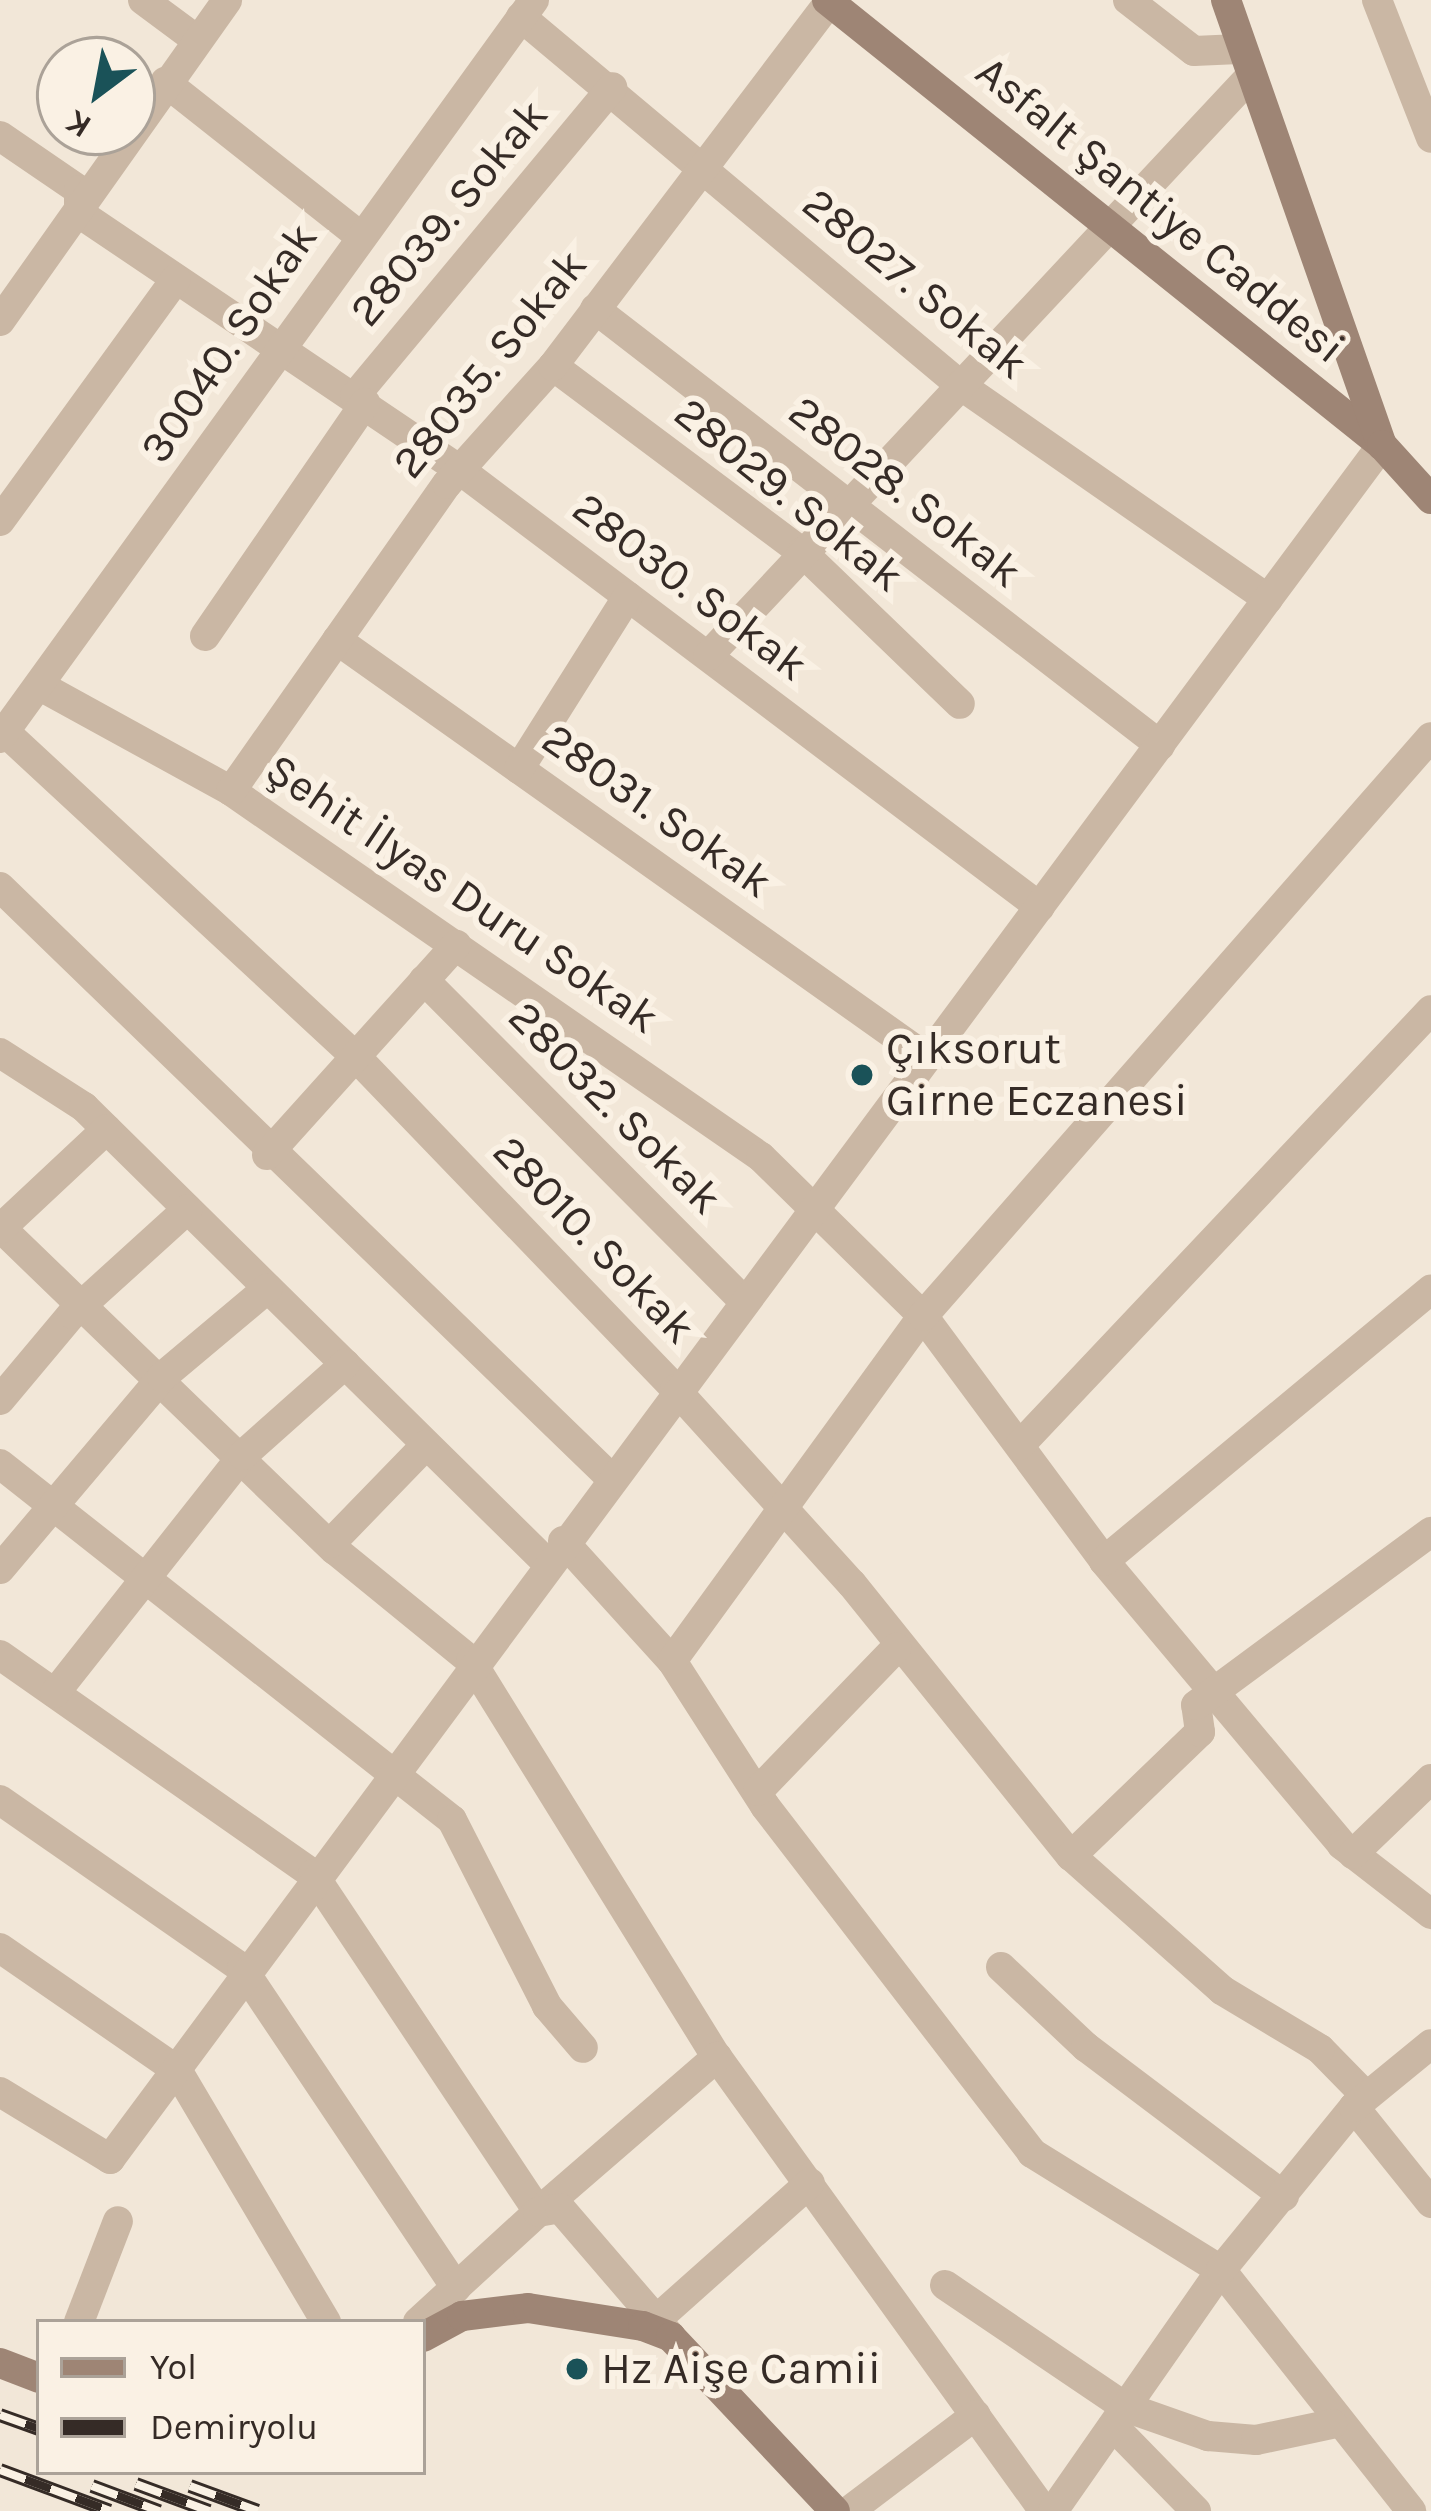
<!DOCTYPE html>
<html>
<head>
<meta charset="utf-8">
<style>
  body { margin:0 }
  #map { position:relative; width:1431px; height:2511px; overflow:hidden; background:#f2e7d8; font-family:Karla,sans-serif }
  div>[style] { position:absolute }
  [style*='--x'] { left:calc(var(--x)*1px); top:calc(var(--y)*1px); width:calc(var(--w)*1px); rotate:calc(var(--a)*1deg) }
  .street>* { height:30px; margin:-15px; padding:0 15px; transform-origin:15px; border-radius:15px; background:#cab7a4 }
  .secondary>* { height:30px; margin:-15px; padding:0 15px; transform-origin:15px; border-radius:15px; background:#9e8575 }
  .rail>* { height:14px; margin-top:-7px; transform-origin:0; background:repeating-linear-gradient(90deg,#faf1e4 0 27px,#352b26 0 54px); box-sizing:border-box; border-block:3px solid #352b26 }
  .dots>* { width:33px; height:33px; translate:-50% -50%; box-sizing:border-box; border:6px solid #faf1e4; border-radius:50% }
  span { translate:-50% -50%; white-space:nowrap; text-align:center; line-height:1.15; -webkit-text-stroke:12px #faf1e4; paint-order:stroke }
  .street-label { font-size:45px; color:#352b26 }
  .poi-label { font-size:45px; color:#352b26 }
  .left { translate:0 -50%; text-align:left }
  .legend { position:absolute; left:36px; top:2319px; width:390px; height:156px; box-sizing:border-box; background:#faf1e4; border:3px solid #aba298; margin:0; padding:15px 21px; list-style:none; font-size:36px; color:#352b26 }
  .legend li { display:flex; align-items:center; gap:24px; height:60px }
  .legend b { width:60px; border:3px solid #aba298 }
  .north { position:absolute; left:36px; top:36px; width:120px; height:120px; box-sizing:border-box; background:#faf1e4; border:3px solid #aba298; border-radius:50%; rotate:212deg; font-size:33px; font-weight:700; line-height:48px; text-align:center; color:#352b26 }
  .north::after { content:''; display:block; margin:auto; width:42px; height:54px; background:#1a5258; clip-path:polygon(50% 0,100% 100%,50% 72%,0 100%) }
</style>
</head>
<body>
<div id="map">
  <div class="street">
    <div style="--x:143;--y:0;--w:67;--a:36.5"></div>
    <div style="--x:1128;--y:0;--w:83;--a:37.7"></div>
    <div style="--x:1194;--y:51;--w:45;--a:-2.5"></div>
    <div style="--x:1377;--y:0;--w:148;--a:68.6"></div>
    <div style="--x:521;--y:17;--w:573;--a:39.97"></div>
    <div style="--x:960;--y:385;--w:375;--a:34.8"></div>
    <div style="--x:165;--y:82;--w:243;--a:38.3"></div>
    <div style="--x:0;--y:136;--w:96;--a:34.4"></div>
    <div style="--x:79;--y:190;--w:23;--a:90"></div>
    <div style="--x:79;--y:213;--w:460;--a:34"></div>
    <div style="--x:460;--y:470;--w:726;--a:37"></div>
    <div style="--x:595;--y:309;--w:714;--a:37.66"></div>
    <div style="--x:0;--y:321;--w:393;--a:-54.7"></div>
    <div style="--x:553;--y:366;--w:311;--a:36.8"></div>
    <div style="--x:802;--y:552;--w:219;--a:43.9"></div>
    <div style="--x:355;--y:396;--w:402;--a:-50.2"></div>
    <div style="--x:0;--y:521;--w:299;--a:-54"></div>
    <div style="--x:205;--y:636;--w:283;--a:-55.5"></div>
    <div style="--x:337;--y:640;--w:719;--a:35.32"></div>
    <div style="--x:708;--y:656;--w:790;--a:-46.9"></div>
    <div style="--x:44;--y:688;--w:213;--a:28.8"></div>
    <div style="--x:231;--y:791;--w:644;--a:34.63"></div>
    <div style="--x:761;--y:1157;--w:227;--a:44.5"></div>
    <div style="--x:923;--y:1316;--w:305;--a:53.5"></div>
    <div style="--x:1104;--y:1561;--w:371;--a:50"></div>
    <div style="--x:1342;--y:1845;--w:113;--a:37.8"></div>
    <div style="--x:5;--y:732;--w:478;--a:42.8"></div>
    <div style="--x:356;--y:1057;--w:460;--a:46.1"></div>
    <div style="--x:675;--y:1389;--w:263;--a:47.8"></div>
    <div style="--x:852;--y:1584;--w:349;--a:51.2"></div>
    <div style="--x:0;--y:738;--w:911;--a:-54.11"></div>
    <div style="--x:519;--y:769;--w:204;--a:-57.8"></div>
    <div style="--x:231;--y:791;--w:375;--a:-54.9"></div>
    <div style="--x:447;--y:484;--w:159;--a:-48.1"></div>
    <div style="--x:553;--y:366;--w:460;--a:-52.8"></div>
    <div style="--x:0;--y:887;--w:849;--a:44.05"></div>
    <div style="--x:424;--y:980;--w:449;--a:45.1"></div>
    <div style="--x:0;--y:1053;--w:100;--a:32.7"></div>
    <div style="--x:84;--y:1107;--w:648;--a:44.56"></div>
    <div style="--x:267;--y:1155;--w:283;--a:-48"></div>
    <div style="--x:0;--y:1227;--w:465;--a:44"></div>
    <div style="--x:335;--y:1550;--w:176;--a:39.2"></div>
    <div style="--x:471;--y:1661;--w:466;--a:58.2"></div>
    <div style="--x:717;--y:2057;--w:560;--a:54.24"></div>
    <div style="--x:0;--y:1229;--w:146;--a:-43.1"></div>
    <div style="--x:0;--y:1400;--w:112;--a:-50.1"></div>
    <div style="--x:72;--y:1314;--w:156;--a:-42.2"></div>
    <div style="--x:1020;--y:1445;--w:598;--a:-46.62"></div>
    <div style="--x:0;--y:1464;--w:575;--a:38.22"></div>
    <div style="--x:452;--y:1820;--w:209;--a:62.9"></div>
    <div style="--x:547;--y:2006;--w:55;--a:49.4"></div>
    <div style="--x:563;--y:1541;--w:162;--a:47.8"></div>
    <div style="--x:672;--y:1661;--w:172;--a:57.3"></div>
    <div style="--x:765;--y:1806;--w:438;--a:52.4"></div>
    <div style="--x:1032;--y:2153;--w:222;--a:31.8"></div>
    <div style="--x:1221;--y:2270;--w:307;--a:51.7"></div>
    <div style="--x:331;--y:1543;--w:136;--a:-45.9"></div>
    <div style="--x:1104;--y:1561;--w:425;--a:-39.7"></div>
    <div style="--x:0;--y:1569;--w:251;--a:-49.8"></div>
    <div style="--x:162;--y:1377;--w:138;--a:-40"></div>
    <div style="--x:0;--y:1655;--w:382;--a:35"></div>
    <div style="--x:313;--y:1874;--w:406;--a:56.3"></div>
    <div style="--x:538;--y:2212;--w:237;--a:-40.9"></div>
    <div style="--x:672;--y:1661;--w:427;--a:-54"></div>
    <div style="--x:923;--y:1316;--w:770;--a:-48.74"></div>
    <div style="--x:55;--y:1693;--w:303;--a:-51.7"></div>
    <div style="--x:243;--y:1455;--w:137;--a:-41.7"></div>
    <div style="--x:758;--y:1791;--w:199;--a:-46"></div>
    <div style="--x:0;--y:1800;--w:295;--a:34.8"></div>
    <div style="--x:242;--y:1968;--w:385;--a:56.2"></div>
    <div style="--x:1353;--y:1854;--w:108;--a:-43.9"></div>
    <div style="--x:0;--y:1948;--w:215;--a:34.6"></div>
    <div style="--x:177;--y:2070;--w:293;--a:59.4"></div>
    <div style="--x:1001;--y:1967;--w:117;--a:43.3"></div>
    <div style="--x:1086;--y:2047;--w:248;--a:37"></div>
    <div style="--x:0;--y:2092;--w:129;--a:31.3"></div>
    <div style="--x:110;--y:2159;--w:2134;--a:-53.42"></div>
    <div style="--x:1365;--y:2095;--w:64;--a:-134.4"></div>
    <div style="--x:1320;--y:2049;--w:114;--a:-149"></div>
    <div style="--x:1222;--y:1990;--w:202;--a:-138.4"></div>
    <div style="--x:1071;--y:1856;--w:179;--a:-43.9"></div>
    <div style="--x:1200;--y:1732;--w:27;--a:-98"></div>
    <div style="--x:1196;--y:1705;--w:292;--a:-36.4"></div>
    <div style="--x:1354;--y:2107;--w:123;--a:51.3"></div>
    <div style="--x:945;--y:2285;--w:217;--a:34.1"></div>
    <div style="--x:1125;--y:2407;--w:88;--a:19.3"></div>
    <div style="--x:1208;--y:2436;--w:48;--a:4.8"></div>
    <div style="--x:1256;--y:2440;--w:78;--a:-11.9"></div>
    <div style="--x:656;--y:2320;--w:206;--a:-41.7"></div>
    <div style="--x:79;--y:2322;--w:108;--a:-68.9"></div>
    <div style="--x:418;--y:2322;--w:163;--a:-42.5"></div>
    <div style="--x:538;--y:2212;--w:22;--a:-10"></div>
    <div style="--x:560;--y:2208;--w:170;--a:49.3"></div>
    <div style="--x:1113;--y:2426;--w:119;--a:45.7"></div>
    <div style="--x:849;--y:2511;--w:159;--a:-37.1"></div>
    <div style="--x:1053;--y:2511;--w:294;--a:-55.1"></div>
    <div style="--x:1221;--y:2270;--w:210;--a:-50.8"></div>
    <div style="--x:1354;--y:2107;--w:99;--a:-39.3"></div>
  </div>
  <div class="secondary">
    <div style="--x:827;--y:0;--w:711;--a:38.72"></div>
    <div style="--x:1226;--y:0;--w:472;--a:70.7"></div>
    <div style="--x:1382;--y:445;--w:73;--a:47.8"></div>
    <div style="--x:423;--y:2337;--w:44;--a:-28.3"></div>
    <div style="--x:462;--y:2316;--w:66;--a:-6.9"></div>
    <div style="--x:528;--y:2308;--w:116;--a:8.9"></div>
    <div style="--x:643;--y:2326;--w:30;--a:21"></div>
    <div style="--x:671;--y:2337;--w:239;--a:46.7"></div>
    <div style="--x:0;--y:2363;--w:42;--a:21"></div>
  </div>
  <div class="rail">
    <div style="--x:0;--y:2415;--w:41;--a:19.7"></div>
    <div style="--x:0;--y:2470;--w:117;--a:20.4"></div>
    <div style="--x:136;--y:2484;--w:78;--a:20.3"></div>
    <div style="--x:92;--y:2486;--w:72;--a:20.5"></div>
    <div style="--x:190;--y:2486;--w:72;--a:20.2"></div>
  </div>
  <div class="dots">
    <div style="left:862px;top:1075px;background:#1a5258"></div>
    <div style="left:577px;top:2369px;background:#1a5258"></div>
  </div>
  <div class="street-label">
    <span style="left:1160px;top:210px;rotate:39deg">Asfalt Şantiye Caddesi</span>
    <span style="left:449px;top:213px;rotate:-50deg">28039. Sokak</span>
    <span style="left:915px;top:284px;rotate:39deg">28027. Sokak</span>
    <span style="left:229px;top:343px;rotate:-56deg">30040. Sokak</span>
    <span style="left:490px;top:364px;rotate:-51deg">28035. Sokak</span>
    <span style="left:905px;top:492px;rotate:38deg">28028. Sokak</span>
    <span style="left:789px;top:495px;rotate:39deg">28029. Sokak</span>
    <span style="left:690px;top:587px;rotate:37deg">28030. Sokak</span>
    <span style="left:657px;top:811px;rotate:35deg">28031. Sokak</span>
    <span style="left:462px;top:894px;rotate:34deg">Şehit İlyas Duru Sokak</span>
    <span style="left:615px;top:1108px;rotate:45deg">28032. Sokak</span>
    <span style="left:594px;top:1240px;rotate:46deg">28010. Sokak</span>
  </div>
  <div class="poi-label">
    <span class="left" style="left:886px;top:1075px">Çıksorut<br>Girne Eczanesi</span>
    <span class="left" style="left:601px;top:2369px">Hz Aişe Camii</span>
  </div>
  <ul class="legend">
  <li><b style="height:15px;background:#9e8575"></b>Yol</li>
  <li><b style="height:15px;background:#352b26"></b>Demiryolu</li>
  </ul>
  <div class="north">K</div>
</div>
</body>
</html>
